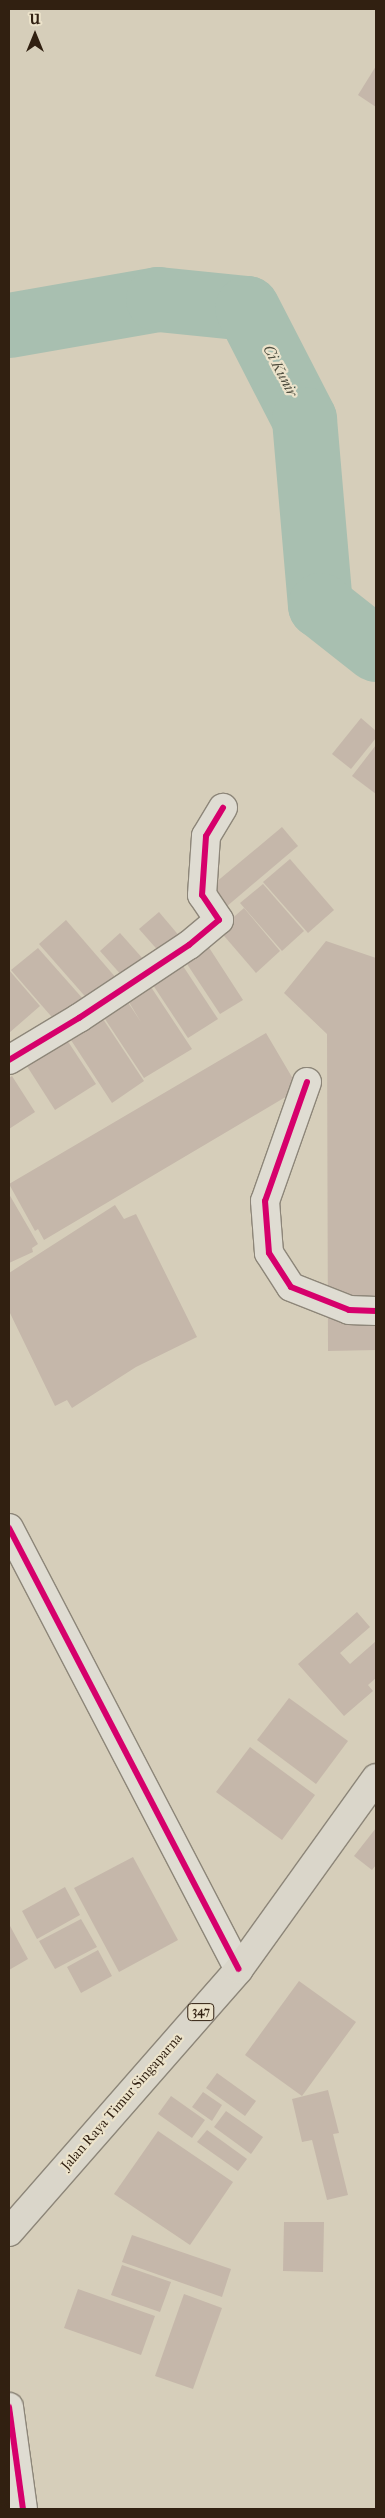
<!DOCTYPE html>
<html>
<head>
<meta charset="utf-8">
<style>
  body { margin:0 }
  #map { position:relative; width:385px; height:2518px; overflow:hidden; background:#d6ceba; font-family:"IM FELL French Canon",serif }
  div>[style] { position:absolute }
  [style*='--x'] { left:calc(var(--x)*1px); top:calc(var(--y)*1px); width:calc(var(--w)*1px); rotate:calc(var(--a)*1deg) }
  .river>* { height:65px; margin:-32.5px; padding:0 32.5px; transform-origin:32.5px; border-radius:32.5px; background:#a8bfb0 }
  .building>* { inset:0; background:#c5b7aa }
  .roads { filter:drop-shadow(1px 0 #8d8679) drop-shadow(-1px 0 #8d8679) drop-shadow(0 1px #8d8679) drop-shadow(0 -1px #8d8679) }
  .street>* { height:28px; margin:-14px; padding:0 14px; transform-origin:14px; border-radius:14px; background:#dfdcd2 }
  .primary>* { height:28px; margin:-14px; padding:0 14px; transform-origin:14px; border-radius:14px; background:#dad6ca }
  .cycleway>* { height:6px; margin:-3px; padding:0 3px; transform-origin:3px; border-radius:3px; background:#d6006c }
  span { translate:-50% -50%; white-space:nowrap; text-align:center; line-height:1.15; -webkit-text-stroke:4.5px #ece3cb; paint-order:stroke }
  .shield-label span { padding:1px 4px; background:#ece3cb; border:1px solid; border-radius:4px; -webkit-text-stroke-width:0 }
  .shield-label { font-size:12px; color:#312011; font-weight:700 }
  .street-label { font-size:14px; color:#312011 }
  .water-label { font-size:15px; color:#4f4e3f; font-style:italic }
  .frame { position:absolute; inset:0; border:10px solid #312011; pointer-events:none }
  .north { position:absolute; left:10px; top:10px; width:50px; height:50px; -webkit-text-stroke:4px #ece3cb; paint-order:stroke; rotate:0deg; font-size:14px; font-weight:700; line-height:20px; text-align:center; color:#312011 }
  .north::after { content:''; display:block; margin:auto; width:18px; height:22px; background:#312011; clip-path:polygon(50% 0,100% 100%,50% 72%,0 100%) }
</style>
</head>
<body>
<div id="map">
  <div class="river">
    <div style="--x:9;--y:325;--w:151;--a:-9.9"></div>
    <div style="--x:158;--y:299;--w:89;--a:5.8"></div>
    <div style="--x:247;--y:308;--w:125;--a:62.8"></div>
    <div style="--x:304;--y:419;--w:187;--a:85.1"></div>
    <div style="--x:320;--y:605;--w:71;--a:38.2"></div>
  </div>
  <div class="building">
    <div style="clip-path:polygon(376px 66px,376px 107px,358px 95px)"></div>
    <div style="clip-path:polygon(361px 718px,376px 731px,376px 738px,351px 769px,332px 754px)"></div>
    <div style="clip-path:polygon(376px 745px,376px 794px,352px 776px)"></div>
    <div style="clip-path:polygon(282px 827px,298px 846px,226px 907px,209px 888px)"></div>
    <div style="clip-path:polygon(290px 859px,334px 910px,308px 933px,263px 882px)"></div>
    <div style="clip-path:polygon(263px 884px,304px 931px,282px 951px,240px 903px)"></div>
    <div style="clip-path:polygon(244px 908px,280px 951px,256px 973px,219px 930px)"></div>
    <div style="clip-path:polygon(159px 912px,181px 938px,162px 955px,139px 929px)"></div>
    <div style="clip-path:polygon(66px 920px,117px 979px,90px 1002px,39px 944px)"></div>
    <div style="clip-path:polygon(120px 933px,144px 960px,123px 977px,100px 951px)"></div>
    <div style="clip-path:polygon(326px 941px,376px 958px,376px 1350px,328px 1351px,327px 1034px,284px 993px)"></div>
    <div style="clip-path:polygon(208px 946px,243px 1000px,220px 1014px,185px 961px)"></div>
    <div style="clip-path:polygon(38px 948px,84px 1000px,57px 1023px,11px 970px)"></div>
    <div style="clip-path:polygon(181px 963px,218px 1019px,188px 1038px,151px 982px)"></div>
    <div style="clip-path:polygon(9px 970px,40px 1006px,9px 1033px)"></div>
    <div style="clip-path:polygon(149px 984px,192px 1049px,144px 1078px,101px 1013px,125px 998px,141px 1022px,127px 999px)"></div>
    <div style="clip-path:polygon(101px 1016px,144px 1081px,112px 1103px,69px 1037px)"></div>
    <div style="clip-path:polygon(266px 1033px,299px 1089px,44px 1240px,38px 1229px,35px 1231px,9px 1184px)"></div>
    <div style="clip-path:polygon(63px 1034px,96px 1084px,55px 1110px,23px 1060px)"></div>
    <div style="clip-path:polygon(12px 1076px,35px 1112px,9px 1129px,9px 1078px)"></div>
    <div style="clip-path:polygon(9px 1194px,38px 1244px,32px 1248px,33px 1252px,9px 1263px)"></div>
    <div style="clip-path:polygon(115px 1205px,124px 1219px,136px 1214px,197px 1337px,136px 1367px,72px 1408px,67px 1400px,55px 1406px,9px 1311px,9px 1273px)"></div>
    <div style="clip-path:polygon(357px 1612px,370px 1627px,340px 1653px,350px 1664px,376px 1641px,376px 1678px,368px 1685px,373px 1691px,344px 1716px,298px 1664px)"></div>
    <div style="clip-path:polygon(289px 1698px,348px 1741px,316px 1784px,257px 1740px)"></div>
    <div style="clip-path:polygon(250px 1747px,315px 1795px,282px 1840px,216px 1792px)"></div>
    <div style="clip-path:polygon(376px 1828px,376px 1865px,372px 1870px,354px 1856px)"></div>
    <div style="clip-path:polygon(133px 1857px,178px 1940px,119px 1972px,74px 1888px)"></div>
    <div style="clip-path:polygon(65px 1887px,80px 1915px,37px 1939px,22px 1911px)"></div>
    <div style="clip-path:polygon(81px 1919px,97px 1947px,55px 1969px,39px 1941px)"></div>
    <div style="clip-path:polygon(9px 1924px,28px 1959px,9px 1970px)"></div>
    <div style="clip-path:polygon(98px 1950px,112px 1976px,81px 1993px,67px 1967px)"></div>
    <div style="clip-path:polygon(299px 1981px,356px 2022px,302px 2096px,245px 2055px)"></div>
    <div style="clip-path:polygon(217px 2073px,256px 2101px,245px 2116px,206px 2088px)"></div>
    <div style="clip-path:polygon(328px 2090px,339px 2133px,333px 2134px,348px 2195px,327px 2200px,312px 2140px,302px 2142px,292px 2099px)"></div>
    <div style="clip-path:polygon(203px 2092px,222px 2105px,212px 2121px,192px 2107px)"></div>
    <div style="clip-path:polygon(171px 2096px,205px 2120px,192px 2138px,158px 2114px)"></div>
    <div style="clip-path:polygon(226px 2111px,263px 2137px,251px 2154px,214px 2127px)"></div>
    <div style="clip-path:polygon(207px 2130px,247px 2159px,238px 2171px,197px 2142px)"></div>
    <div style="clip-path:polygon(158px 2131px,233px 2182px,190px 2245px,114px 2194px)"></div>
    <div style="clip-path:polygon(284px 2222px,324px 2222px,323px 2272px,283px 2271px)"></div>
    <div style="clip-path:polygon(132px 2235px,231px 2269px,222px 2297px,122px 2262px)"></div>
    <div style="clip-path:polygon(122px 2265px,171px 2282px,160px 2312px,111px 2295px)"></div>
    <div style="clip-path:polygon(78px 2289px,155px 2316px,141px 2355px,64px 2328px)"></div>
    <div style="clip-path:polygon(184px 2294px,222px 2308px,193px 2389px,155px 2376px)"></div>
  </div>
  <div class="roads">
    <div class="street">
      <div style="--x:9;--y:1060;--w:82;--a:-31"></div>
      <div style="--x:79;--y:1018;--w:132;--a:-33.6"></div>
      <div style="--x:189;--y:945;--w:39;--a:-40"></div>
      <div style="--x:219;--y:920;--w:30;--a:-124"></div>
      <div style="--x:202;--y:895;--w:59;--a:-86.1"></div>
      <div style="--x:206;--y:836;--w:33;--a:-59"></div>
      <div style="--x:307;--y:1082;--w:126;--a:109.4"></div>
      <div style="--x:265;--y:1201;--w:52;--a:85.6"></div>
      <div style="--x:269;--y:1253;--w:40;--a:57.1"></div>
      <div style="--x:291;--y:1287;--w:62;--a:21.6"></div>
      <div style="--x:349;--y:1310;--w:27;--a:2"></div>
      <div style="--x:9;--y:1528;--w:497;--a:62.5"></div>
      <div style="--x:9;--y:2407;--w:103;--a:82.2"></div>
    </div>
    <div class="primary">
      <div style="--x:9;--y:2232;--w:349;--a:-48.8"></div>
      <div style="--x:239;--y:1969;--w:235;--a:-54.3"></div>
    </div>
  </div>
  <div class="cycleway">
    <div style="--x:9;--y:1060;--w:82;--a:-31"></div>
    <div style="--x:79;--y:1018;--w:132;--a:-33.6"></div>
    <div style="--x:189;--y:945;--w:39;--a:-40"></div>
    <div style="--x:219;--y:920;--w:30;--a:-124"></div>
    <div style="--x:202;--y:895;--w:59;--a:-86.1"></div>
    <div style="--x:206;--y:836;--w:33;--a:-59"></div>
    <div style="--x:307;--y:1082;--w:126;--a:109.4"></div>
    <div style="--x:265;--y:1201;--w:52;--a:85.6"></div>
    <div style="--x:269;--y:1253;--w:40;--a:57.1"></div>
    <div style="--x:291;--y:1287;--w:62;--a:21.6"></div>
    <div style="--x:349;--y:1310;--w:27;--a:2"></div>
    <div style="--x:9;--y:1528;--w:497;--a:62.5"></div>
    <div style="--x:9;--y:2407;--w:103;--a:82.2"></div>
  </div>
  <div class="shield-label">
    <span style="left:201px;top:2012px">347</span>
  </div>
  <div class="street-label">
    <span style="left:122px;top:2102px;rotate:-49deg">Jalan Raya Timur Singaparna</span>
  </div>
  <div class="water-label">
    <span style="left:280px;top:371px;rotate:62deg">Ci Kunir</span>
  </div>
  <div class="frame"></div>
  <div class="north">U</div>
</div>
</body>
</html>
